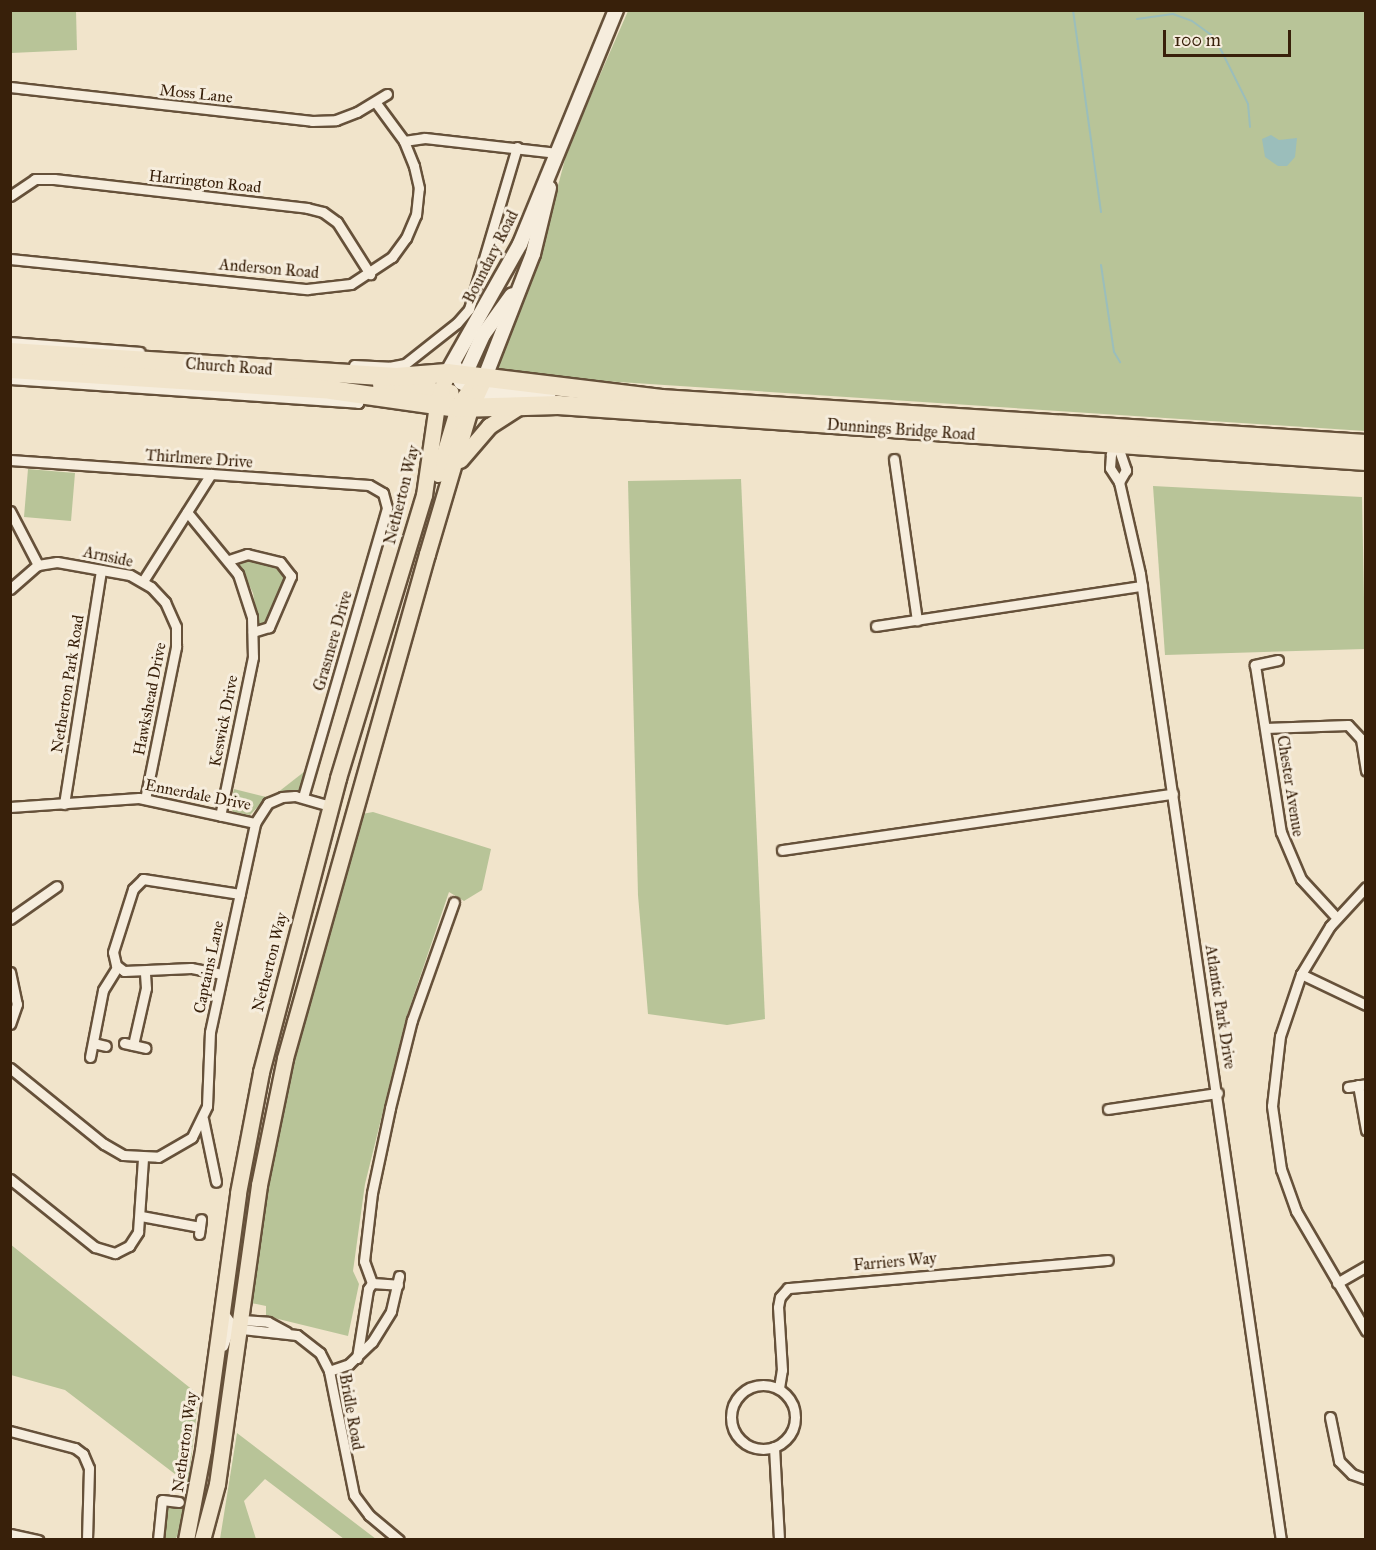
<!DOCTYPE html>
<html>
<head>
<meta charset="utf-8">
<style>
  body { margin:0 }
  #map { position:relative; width:1376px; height:1550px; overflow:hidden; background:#f1e4cb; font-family:"IM FELL Great Primer",serif }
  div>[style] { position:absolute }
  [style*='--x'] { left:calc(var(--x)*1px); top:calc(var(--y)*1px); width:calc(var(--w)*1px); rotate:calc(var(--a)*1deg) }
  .green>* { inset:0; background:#b8c498 }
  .water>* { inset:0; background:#9bbebb }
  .stream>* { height:2px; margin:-1px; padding:0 1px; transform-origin:1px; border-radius:1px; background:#9bbebb }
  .roads { filter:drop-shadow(2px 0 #66513a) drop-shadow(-2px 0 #66513a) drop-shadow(0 2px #66513a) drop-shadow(0 -2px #66513a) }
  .street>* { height:9px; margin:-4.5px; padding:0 4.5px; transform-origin:4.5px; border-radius:4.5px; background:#f6eddd }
  .street>.ring { margin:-4.5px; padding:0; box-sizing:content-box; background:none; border:9px solid #f6eddd; border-radius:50% }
  .secondary>* { height:14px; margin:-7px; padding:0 7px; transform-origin:7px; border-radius:7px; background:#f6eddd }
  .primary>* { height:15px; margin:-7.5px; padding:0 7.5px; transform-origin:7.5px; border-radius:7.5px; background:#f1e4cb }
  .highway>* { height:18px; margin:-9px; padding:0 9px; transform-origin:9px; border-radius:9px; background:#f1e4cb }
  span { translate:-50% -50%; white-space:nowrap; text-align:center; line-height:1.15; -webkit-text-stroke:6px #f6eddd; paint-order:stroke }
  .street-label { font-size:16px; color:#38200a }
  .frame { position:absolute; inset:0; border:12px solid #38200a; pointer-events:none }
  .scale { position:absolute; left:1163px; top:30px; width:128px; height:27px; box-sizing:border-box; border:3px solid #38200a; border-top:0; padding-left:8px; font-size:18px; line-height:21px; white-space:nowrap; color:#38200a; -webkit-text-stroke:4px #f6eddd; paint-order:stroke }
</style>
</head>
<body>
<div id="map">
  <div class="green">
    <div style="clip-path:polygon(10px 11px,76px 11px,77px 50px,11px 53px)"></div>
    <div style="clip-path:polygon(628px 11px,1365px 11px,1365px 431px,495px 374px,540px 253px,568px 148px)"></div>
    <div style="clip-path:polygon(28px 469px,75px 473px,71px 521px,24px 517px)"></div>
    <div style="clip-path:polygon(741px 479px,765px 1019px,727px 1025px,648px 1014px,638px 895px,628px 481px)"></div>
    <div style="clip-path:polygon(1153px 486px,1362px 497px,1365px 649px,1165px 655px)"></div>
    <div style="clip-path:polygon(243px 556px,276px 565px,287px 576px,267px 626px,259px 629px,253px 593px,237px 561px)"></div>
    <div style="clip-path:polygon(309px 768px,301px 790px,277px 793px)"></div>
    <div style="clip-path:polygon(234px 789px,262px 796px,267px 797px,250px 815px,233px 812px,230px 805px)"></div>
    <div style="clip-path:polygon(373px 812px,491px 849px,482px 890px,464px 901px,449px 892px,406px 1018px,365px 1184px,353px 1271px,359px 1284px,348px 1336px,266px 1316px,266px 1306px,251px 1303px,280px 1099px,362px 814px)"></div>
    <div style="clip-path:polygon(10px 1244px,199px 1395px,188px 1484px,65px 1390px,11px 1375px)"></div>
    <div style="clip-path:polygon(237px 1433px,376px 1539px,344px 1539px,265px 1479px,244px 1501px,256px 1539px,220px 1539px)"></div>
    <div style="clip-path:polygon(169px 1505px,183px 1506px,179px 1534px,175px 1539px,160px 1540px)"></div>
  </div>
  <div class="water">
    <div style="clip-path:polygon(1271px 135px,1279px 140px,1297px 138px,1295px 157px,1287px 166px,1278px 166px,1265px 157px,1262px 139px)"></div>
  </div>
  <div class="stream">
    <div style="--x:1073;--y:10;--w:204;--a:82.1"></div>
    <div style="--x:1137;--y:19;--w:36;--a:-8"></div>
    <div style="--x:1173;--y:14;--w:20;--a:20"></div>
    <div style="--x:1192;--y:21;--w:29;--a:36"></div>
    <div style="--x:1215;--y:38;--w:74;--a:63.4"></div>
    <div style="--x:1248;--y:104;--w:23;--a:85"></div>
    <div style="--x:1101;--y:265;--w:88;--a:81.5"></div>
    <div style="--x:1114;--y:352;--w:12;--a:59"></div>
  </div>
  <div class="roads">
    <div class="street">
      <div style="--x:10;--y:87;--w:304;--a:6.4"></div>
      <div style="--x:312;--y:121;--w:24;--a:-2"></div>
      <div style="--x:336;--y:120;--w:22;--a:-21"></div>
      <div style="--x:357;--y:112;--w:35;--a:-31"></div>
      <div style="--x:404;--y:141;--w:21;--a:-8"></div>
      <div style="--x:425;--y:138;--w:133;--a:6.5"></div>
      <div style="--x:10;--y:196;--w:30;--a:-34"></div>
      <div style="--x:35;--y:179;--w:19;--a:0"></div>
      <div style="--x:54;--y:179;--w:255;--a:6.5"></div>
      <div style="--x:307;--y:208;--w:16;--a:14"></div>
      <div style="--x:323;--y:212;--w:17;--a:36"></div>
      <div style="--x:337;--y:222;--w:62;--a:57.6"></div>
      <div style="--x:10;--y:259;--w:299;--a:5.8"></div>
      <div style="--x:307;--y:289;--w:44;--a:-6.5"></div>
      <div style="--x:351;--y:284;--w:49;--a:-33.4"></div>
      <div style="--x:392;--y:257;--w:24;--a:-54"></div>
      <div style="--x:406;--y:238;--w:25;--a:-67"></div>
      <div style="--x:416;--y:215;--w:27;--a:-84"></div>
      <div style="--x:419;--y:188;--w:23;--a:-103"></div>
      <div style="--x:414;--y:166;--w:27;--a:-112"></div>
      <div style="--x:404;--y:141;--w:47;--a:-126.4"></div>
      <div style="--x:10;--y:342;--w:130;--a:4.4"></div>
      <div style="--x:354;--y:365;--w:35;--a:3"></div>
      <div style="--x:389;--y:367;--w:16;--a:-11"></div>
      <div style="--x:405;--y:364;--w:66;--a:-38.3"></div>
      <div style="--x:457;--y:323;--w:18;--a:-49"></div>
      <div style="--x:469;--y:309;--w:169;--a:-73.5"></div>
      <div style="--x:10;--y:379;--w:349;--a:3.9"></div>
      <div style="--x:358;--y:403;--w:10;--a:-66"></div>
      <div style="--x:1117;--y:443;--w:13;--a:119"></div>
      <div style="--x:1111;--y:454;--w:14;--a:94"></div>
      <div style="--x:1110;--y:468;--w:17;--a:57"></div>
      <div style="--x:1119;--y:482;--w:94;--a:77.1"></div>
      <div style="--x:1140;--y:574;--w:976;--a:81.7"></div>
      <div style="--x:1117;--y:444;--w:28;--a:71"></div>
      <div style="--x:1126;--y:470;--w:14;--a:120"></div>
      <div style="--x:894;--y:459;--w:163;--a:81.9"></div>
      <div style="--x:10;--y:460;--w:360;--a:4"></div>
      <div style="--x:369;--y:485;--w:16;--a:30"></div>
      <div style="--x:383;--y:493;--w:16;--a:75"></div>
      <div style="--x:387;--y:508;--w:301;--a:106.2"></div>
      <div style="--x:10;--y:511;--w:61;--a:62.6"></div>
      <div style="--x:187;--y:512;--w:80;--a:50.6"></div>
      <div style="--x:238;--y:574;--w:45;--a:72"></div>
      <div style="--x:252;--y:617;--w:40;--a:88.6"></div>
      <div style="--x:253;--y:657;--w:162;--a:101.7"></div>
      <div style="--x:229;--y:560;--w:19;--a:-18"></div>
      <div style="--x:247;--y:554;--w:34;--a:14"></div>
      <div style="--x:280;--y:562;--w:18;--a:52"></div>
      <div style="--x:291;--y:576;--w:56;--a:113.3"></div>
      <div style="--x:269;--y:627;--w:17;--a:163"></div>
      <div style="--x:143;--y:581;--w:127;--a:-57.6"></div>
      <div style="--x:10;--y:589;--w:37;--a:-41"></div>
      <div style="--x:38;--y:565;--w:19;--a:-9"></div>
      <div style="--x:57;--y:562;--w:74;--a:10.1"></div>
      <div style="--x:130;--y:575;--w:24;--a:30"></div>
      <div style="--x:151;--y:587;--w:21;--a:47"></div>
      <div style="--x:165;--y:602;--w:27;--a:66"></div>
      <div style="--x:176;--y:627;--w:20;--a:90"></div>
      <div style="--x:176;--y:647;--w:155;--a:101.5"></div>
      <div style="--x:876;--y:626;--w:269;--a:-8.6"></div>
      <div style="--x:1278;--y:660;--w:24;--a:168"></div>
      <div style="--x:1255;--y:665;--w:169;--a:81.2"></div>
      <div style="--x:1281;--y:832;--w:51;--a:66.9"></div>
      <div style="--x:1301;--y:879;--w:53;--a:47.3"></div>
      <div style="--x:1265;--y:728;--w:83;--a:-2.1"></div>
      <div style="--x:1348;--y:725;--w:19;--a:47"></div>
      <div style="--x:1361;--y:739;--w:32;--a:81"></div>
      <div style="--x:64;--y:804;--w:237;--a:-81"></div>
      <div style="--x:10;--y:807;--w:129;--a:-4"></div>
      <div style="--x:139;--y:798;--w:119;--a:12.2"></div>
      <div style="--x:255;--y:823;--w:24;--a:-57"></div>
      <div style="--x:268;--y:803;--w:15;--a:-23"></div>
      <div style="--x:282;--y:797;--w:13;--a:-4"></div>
      <div style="--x:295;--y:796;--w:37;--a:16"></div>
      <div style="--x:782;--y:850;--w:395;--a:-8.2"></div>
      <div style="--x:1366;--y:887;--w:53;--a:132.7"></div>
      <div style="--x:1330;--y:926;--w:56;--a:121.1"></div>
      <div style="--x:1301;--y:974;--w:65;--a:108.7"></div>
      <div style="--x:1280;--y:1036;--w:70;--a:96.5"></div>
      <div style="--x:1272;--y:1106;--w:64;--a:81.9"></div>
      <div style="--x:1281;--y:1169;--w:45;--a:70.3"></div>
      <div style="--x:1296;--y:1211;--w:139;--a:59.7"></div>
      <div style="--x:10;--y:919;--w:57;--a:-35.1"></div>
      <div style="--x:10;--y:972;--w:33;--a:78"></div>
      <div style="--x:17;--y:1004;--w:21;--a:109"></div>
      <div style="--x:222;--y:974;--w:32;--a:-169"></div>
      <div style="--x:191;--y:968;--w:67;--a:177.4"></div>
      <div style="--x:124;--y:971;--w:10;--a:-143"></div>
      <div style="--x:116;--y:965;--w:13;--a:-103"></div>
      <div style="--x:113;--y:952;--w:66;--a:-72.4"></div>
      <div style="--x:133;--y:889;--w:14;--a:-45"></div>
      <div style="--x:143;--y:879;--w:98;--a:8.8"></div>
      <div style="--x:1301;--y:974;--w:72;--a:25.5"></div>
      <div style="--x:93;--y:1043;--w:13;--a:13"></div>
      <div style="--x:124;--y:1043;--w:22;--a:13"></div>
      <div style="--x:133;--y:1045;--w:58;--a:-77.2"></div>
      <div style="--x:146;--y:988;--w:16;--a:-94"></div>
      <div style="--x:90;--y:1057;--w:68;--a:-79"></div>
      <div style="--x:103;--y:990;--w:26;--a:-58"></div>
      <div style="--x:10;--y:1068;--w:121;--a:39"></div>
      <div style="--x:104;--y:1144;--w:22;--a:30"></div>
      <div style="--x:123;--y:1155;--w:35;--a:3"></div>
      <div style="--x:158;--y:1157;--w:39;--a:-30"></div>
      <div style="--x:192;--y:1137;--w:34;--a:-64"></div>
      <div style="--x:207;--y:1106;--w:74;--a:-87.7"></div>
      <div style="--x:210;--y:1032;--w:214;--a:-77.8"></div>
      <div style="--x:1358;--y:1085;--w:46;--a:79.9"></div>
      <div style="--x:1348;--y:1087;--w:18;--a:-9"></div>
      <div style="--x:1108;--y:1109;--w:111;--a:-8.3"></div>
      <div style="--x:203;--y:1119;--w:64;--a:78.3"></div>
      <div style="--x:10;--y:1179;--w:109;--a:38.7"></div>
      <div style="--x:95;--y:1247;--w:21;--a:17"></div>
      <div style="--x:115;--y:1253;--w:16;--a:-27"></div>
      <div style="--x:129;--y:1246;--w:17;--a:-57"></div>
      <div style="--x:138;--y:1232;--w:74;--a:-86.1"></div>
      <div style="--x:141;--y:1216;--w:60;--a:10.6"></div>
      <div style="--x:199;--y:1234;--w:15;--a:-82"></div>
      <div style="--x:372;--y:1283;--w:23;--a:-110"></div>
      <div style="--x:364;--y:1261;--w:68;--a:-83.3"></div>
      <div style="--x:372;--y:1193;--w:87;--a:-78"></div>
      <div style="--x:390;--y:1108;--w:91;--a:-76"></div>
      <div style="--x:412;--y:1020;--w:125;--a:-70.4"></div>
      <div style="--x:1337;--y:1283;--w:34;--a:-30"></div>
      <div style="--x:222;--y:1311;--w:14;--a:54"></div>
      <div style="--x:230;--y:1322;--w:14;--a:30"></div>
      <div style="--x:242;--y:1329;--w:55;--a:6.2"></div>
      <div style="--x:297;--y:1335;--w:29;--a:38"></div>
      <div style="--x:320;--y:1353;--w:20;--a:63"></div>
      <div style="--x:329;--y:1371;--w:126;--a:78.6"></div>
      <div style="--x:354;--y:1495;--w:25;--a:53"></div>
      <div style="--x:369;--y:1515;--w:39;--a:40"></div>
      <div style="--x:223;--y:1346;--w:20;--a:-70"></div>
      <div style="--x:230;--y:1327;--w:14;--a:-30"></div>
      <div style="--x:242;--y:1320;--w:26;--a:4"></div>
      <div style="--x:268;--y:1322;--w:21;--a:28"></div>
      <div style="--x:357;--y:1358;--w:70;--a:-80.9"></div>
      <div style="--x:368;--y:1289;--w:7;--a:-56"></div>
      <div style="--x:372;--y:1283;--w:26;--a:4"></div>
      <div style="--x:329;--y:1371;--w:21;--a:-19"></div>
      <div style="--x:349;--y:1364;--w:32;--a:-44"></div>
      <div style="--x:372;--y:1342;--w:36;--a:-58"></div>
      <div style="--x:391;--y:1311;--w:36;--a:-77"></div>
      <div class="ring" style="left:731px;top:1385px;width:55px;height:55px"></div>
      <div style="--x:779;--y:1388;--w:18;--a:-81"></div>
      <div style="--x:782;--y:1370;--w:63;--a:-93.6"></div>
      <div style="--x:778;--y:1307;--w:10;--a:-79"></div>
      <div style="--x:780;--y:1297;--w:12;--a:-48"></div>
      <div style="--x:788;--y:1288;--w:321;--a:-5"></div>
      <div style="--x:1330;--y:1417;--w:45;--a:78.4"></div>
      <div style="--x:1339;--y:1461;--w:18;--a:45"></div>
      <div style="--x:1352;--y:1474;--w:15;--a:20"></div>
      <div style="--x:10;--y:1431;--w:67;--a:14.7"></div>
      <div style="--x:75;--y:1448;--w:10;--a:37"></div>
      <div style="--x:83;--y:1454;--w:15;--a:67"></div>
      <div style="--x:89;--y:1468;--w:72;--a:91.6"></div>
      <div style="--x:774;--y:1447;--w:93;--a:86.9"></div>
      <div style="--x:10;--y:1534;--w:29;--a:12"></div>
      <div style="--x:158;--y:1540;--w:40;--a:-84.3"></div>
      <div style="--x:162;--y:1500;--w:17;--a:7"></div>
    </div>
    <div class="secondary">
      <div style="--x:456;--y:368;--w:15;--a:70"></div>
      <div style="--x:461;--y:382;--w:20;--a:30"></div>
      <div style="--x:478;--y:392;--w:71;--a:4.8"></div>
      <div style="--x:447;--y:373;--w:148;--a:-60.5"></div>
      <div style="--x:520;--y:244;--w:253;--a:-67.7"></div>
      <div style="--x:485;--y:377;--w:132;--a:-68.7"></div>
      <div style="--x:533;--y:254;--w:68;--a:-76.4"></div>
      <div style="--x:462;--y:381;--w:51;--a:-65.5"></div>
      <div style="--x:483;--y:335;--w:49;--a:-54.1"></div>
    </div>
    <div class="primary">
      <div style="--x:380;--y:384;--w:71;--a:6.4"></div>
      <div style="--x:460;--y:460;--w:45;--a:-49.5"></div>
      <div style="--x:489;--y:426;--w:37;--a:-33"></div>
      <div style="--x:438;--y:474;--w:73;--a:-73.3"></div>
      <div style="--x:459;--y:404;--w:19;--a:-54"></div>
      <div style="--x:470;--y:389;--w:16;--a:-35"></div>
      <div style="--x:186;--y:1540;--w:92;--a:-79.3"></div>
      <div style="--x:203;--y:1450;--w:259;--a:-82.2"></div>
      <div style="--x:238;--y:1193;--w:123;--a:-79.2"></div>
      <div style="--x:261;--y:1072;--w:304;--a:-75.3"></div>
      <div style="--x:338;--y:778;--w:296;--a:-73.1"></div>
      <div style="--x:424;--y:495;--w:91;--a:-81.8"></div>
      <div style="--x:437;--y:405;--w:34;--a:-73"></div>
      <div style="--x:202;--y:1540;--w:58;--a:-75"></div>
      <div style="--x:217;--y:1484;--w:302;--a:-82"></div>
      <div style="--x:259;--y:1185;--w:130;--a:-78.4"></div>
      <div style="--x:285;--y:1058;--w:524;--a:-74.27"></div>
      <div style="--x:427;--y:554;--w:151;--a:-73.5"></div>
      <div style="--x:470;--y:409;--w:35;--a:-65"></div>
    </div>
    <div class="highway">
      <div style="--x:10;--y:352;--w:387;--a:3.7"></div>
      <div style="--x:396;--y:377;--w:51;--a:-4.5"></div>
      <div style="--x:447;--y:373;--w:216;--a:6.9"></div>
      <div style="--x:661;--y:399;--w:706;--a:3.65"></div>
      <div style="--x:10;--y:369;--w:322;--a:3.7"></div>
      <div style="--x:331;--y:390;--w:128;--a:8.1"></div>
      <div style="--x:458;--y:408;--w:100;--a:-1.7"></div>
      <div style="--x:558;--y:405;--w:810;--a:3.96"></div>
    </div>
  </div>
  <div class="street-label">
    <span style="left:196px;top:94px;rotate:6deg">Moss Lane</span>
    <span style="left:205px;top:182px;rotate:6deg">Harrington Road</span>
    <span style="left:491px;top:257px;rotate:-63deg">Boundary Road</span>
    <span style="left:269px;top:269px;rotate:5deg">Anderson Road</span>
    <span style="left:229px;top:367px;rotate:4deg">Church Road</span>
    <span style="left:901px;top:430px;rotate:4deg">Dunnings Bridge Road</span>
    <span style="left:199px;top:459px;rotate:4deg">Thirlmere Drive</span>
    <span style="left:402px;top:495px;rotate:-76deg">Netherton Way</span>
    <span style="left:108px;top:557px;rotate:12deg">Arnside</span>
    <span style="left:333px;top:641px;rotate:-74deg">Grasmere Drive</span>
    <span style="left:68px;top:684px;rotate:-81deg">Netherton Park Road</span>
    <span style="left:150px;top:699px;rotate:-79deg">Hawkshead Drive</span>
    <span style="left:224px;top:721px;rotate:-79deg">Keswick Drive</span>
    <span style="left:1290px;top:786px;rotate:81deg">Chester Avenue</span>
    <span style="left:198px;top:795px;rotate:11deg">Ennerdale Drive</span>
    <span style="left:270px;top:962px;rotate:-76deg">Netherton Way</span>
    <span style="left:209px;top:967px;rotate:-78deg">Captains Lane</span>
    <span style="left:1220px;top:1007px;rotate:81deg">Atlantic Park Drive</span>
    <span style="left:895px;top:1262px;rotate:-5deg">Farriers Way</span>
    <span style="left:351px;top:1412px;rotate:80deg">Bridle Road</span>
    <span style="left:185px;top:1442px;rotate:-82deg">Netherton Way</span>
  </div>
  <div class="frame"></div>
  <div class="scale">100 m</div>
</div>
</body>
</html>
